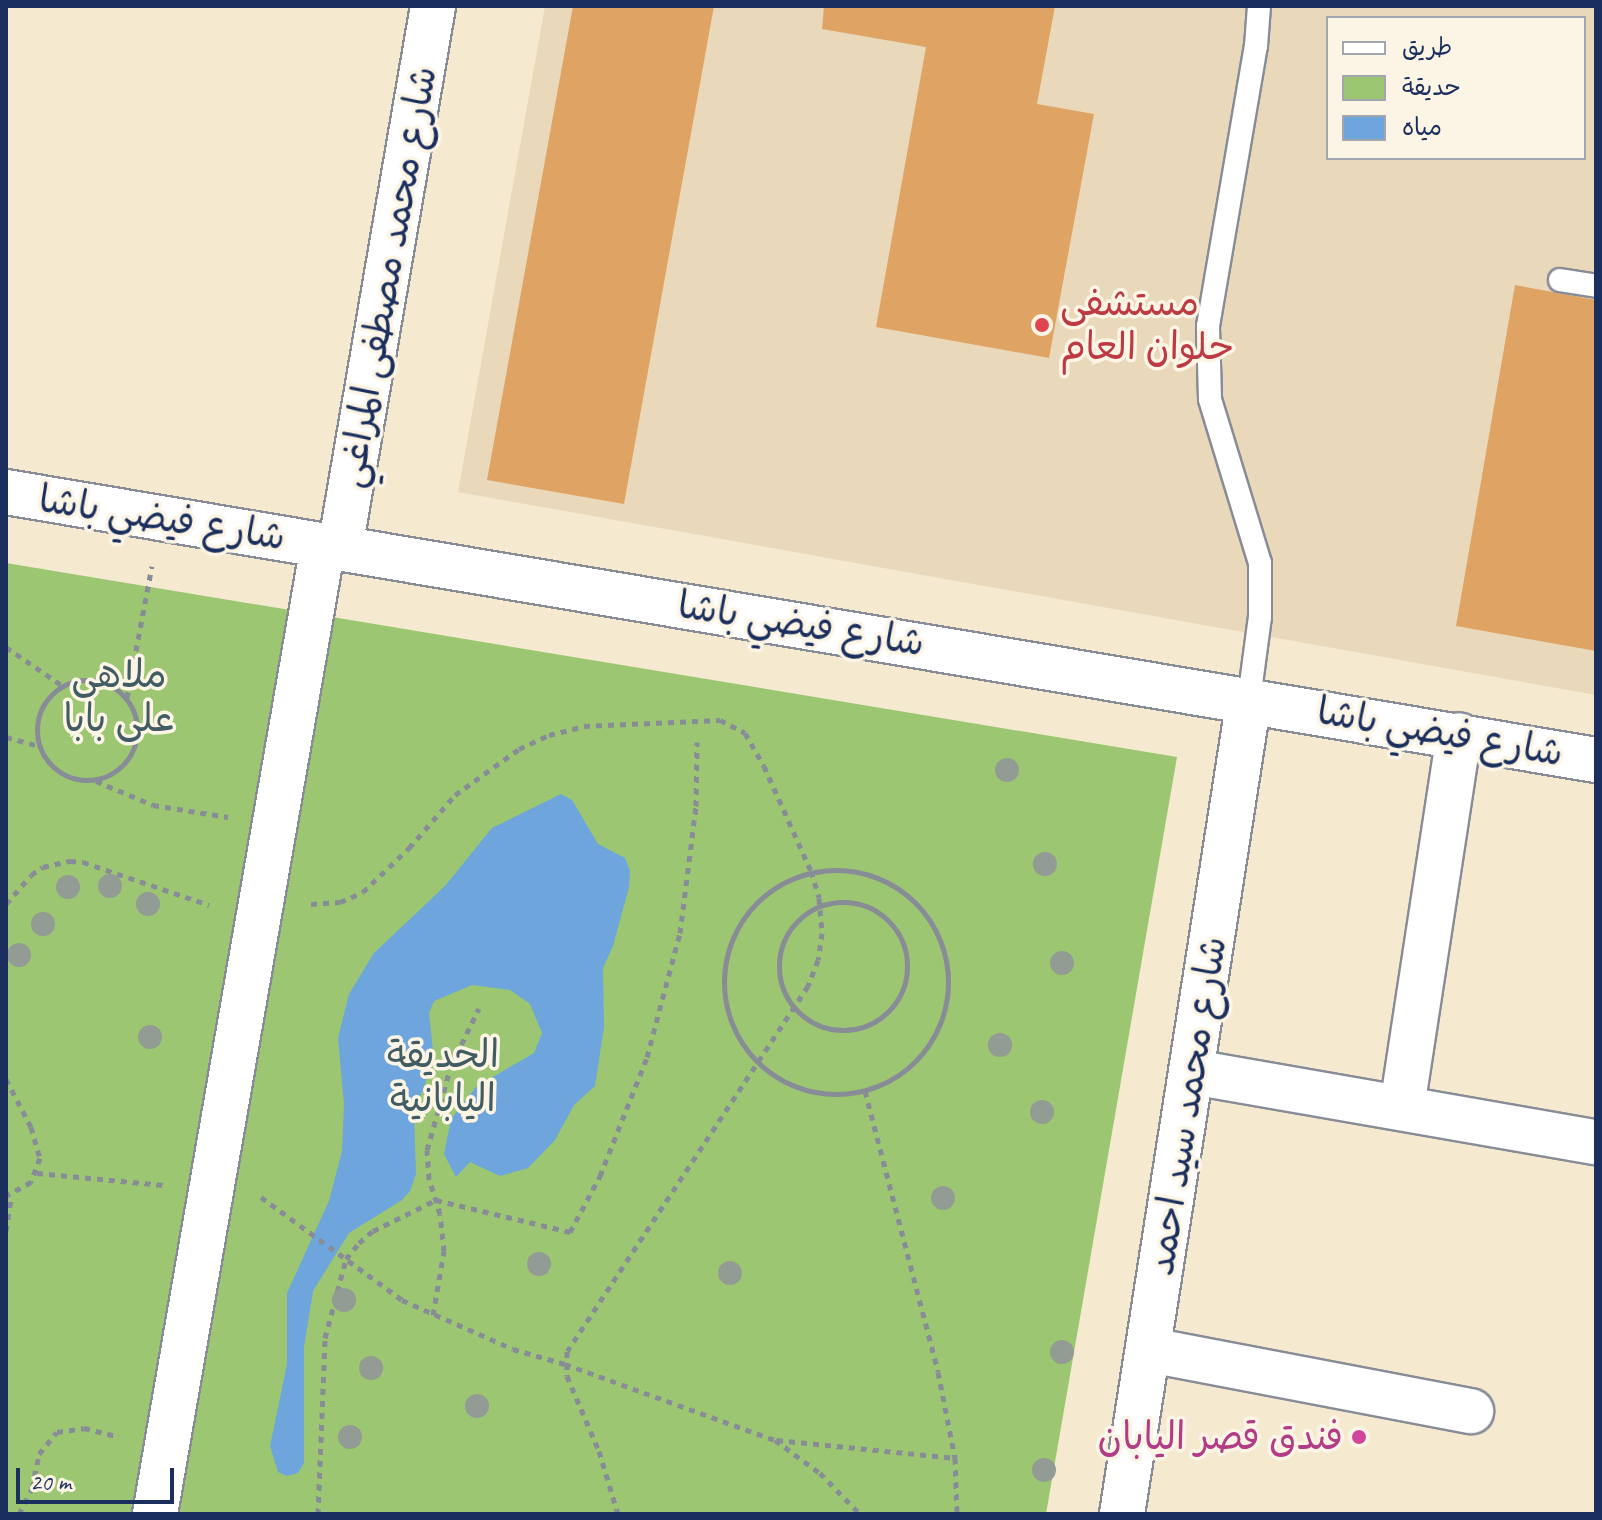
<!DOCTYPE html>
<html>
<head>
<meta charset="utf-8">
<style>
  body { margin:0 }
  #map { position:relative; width:1602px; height:1520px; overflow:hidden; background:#f5e9d0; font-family:Caveat,"Playpen Sans Arabic",sans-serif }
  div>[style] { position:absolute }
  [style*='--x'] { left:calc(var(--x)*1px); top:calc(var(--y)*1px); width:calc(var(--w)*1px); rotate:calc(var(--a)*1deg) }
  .built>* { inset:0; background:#e9d9ba }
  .green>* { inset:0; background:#9cc672 }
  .water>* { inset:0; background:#6da5dc }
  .building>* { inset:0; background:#dfa464 }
  .path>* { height:5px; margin-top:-2.5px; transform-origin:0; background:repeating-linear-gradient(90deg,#888c97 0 6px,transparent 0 12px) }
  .path>.ring { margin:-2.5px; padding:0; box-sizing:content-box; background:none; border:5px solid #888c97; border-radius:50% }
  .roads { filter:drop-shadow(2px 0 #888c97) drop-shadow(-2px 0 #888c97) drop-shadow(0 2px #888c97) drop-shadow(0 -2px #888c97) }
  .lane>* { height:22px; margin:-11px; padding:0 11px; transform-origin:11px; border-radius:11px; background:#fff }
  .street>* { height:44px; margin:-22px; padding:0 22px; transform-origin:22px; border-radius:22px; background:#fff }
  .trees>* { width:24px; height:24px; margin:-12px; border-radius:50%; background:#939b95 }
  .dots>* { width:22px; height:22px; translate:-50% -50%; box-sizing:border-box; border:4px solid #fcf5e5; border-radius:50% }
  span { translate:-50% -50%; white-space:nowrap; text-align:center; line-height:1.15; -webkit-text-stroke:7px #fcf5e5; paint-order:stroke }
  .street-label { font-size:38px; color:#1b2f5e }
  .health-label { font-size:38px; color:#be3a42 }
  .left { translate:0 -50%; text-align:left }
  .park-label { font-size:38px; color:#425c64 }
  .hotel-label { font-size:38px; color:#b23c85 }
  .right { translate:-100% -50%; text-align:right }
  .frame { position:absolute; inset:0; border:8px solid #1b2f5e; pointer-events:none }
  .legend { position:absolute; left:1326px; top:16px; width:260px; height:144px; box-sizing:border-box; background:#fcf5e5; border:2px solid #a2a6af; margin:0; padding:10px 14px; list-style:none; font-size:24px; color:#1b2f5e }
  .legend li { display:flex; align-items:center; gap:16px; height:40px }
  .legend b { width:40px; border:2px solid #a2a6af }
  .scale { position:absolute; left:16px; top:1468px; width:158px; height:36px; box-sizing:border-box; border:4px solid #1b2f5e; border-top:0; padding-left:10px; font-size:24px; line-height:28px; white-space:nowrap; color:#1b2f5e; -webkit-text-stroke:6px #fcf5e5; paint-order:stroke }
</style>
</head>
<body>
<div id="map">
  <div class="built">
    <div style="clip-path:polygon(evenodd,545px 6px,1596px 6px,1596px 695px,458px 492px,545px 6px,1328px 18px,1584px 18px,1584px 158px,1328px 158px,1328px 18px)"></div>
  </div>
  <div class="green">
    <div style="clip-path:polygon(6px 563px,1177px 757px,1046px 1514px,6px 1514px)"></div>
  </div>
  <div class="water">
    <div style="clip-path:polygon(561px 794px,572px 800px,598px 844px,625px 858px,630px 871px,629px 887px,613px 946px,603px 968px,604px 1027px,595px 1086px,574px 1105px,555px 1140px,528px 1168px,500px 1176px,470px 1162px,456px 1177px,444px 1154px,451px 1119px,476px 1087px,534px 1053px,542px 1033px,530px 1004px,510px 990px,472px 985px,434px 1001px,429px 1013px,434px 1060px,414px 1113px,416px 1174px,410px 1191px,402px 1200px,349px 1233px,313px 1291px,304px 1347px,304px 1463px,298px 1473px,287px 1476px,278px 1472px,270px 1446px,287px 1364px,287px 1293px,329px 1201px,342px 1151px,344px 1104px,338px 1038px,349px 994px,374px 953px,445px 886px,492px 828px)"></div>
  </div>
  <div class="building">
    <div style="clip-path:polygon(573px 6px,714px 6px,624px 504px,487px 480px)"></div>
    <div style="clip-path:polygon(824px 6px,1055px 6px,1037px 104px,1094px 114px,1049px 358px,876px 327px,926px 47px,822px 29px)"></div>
    <div style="clip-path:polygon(1515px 285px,1596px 300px,1596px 651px,1456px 626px)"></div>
  </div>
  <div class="path">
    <div style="--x:6;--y:647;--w:69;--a:34.4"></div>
    <div class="ring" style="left:37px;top:680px;width:95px;height:95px"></div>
    <div style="--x:127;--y:698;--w:134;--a:-79.3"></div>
    <div style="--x:6;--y:737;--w:35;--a:15"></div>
    <div style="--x:96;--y:781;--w:62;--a:22.8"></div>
    <div style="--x:153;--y:805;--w:76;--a:9.1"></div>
    <div class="ring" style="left:724px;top:870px;width:219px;height:219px"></div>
    <div class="ring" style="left:779px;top:902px;width:123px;height:123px"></div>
    <div style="--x:6;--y:904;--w:38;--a:-49"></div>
    <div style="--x:31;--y:875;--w:14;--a:-34"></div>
    <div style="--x:43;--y:867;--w:28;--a:-13"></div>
    <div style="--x:70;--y:861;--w:13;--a:4"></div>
    <div style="--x:83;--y:862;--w:133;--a:18.8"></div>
    <div style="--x:311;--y:904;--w:29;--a:-4"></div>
    <div style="--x:340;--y:902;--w:25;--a:-23"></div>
    <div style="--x:363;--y:892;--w:64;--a:-43.7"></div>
    <div style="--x:409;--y:848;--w:70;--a:-49"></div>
    <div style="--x:455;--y:795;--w:79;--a:-35.7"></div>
    <div style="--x:519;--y:749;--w:33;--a:-25"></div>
    <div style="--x:549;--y:735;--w:36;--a:-14"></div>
    <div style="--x:584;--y:726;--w:136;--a:-2.5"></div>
    <div style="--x:720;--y:720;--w:28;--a:27"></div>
    <div style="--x:745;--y:733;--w:38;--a:60"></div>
    <div style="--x:764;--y:766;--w:115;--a:65.9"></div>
    <div style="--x:811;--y:871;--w:28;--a:73"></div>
    <div style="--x:819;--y:898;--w:35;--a:85"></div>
    <div style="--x:822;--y:933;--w:27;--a:98"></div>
    <div style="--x:818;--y:960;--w:28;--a:111"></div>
    <div style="--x:808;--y:986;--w:437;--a:123.4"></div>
    <div style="--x:567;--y:1351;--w:25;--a:90"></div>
    <div style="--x:567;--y:1376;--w:82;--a:66.9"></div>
    <div style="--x:599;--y:1451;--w:66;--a:73.2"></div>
    <div style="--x:6;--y:1079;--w:54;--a:62.5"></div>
    <div style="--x:31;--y:1127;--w:32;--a:74"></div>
    <div style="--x:40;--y:1158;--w:26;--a:111"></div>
    <div style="--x:31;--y:1182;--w:29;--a:151"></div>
    <div style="--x:865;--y:1091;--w:290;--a:75.4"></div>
    <div style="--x:938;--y:1372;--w:88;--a:78.8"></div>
    <div style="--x:955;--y:1458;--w:56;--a:88"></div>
    <div style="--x:37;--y:1173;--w:127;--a:5.4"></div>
    <div style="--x:261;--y:1197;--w:175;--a:36.1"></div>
    <div style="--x:402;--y:1300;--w:121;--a:23.8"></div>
    <div style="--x:513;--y:1349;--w:54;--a:16.1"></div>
    <div style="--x:565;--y:1364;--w:223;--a:19.9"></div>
    <div style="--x:775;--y:1440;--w:56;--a:36.3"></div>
    <div style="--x:820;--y:1473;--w:57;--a:45.7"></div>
    <div style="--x:6;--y:1231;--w:36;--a:-81"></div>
    <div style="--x:433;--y:1315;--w:65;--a:-80.2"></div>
    <div style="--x:444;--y:1251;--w:37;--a:-96"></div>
    <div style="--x:440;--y:1214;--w:37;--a:-107"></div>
    <div style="--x:429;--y:1179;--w:29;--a:-94"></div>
    <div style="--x:427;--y:1150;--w:87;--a:-74.1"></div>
    <div style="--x:451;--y:1066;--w:64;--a:-64.2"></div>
    <div style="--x:777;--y:1440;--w:179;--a:5.8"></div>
    <div style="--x:19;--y:1514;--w:29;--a:-63"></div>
    <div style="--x:32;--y:1488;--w:35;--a:-78"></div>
    <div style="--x:39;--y:1454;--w:28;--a:-51"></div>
    <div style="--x:57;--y:1432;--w:27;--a:-8"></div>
    <div style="--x:84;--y:1428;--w:36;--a:14"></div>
    <div style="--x:318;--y:1514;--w:176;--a:-87.7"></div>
    <div style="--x:325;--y:1338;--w:82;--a:-75.1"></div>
    <div style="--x:346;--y:1259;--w:21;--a:-51"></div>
    <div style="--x:359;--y:1243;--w:18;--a:-41"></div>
    <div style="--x:373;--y:1231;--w:70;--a:-26.2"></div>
    <div style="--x:436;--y:1200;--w:138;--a:13.4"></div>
    <div style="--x:570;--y:1232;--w:64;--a:-61.8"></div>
    <div style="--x:600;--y:1176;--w:128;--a:-68.4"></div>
    <div style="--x:647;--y:1057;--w:128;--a:-75.1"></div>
    <div style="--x:680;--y:933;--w:128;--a:-82.8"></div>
    <div style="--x:696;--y:806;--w:64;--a:-89.1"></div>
  </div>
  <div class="roads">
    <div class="lane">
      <div style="--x:1560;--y:280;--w:36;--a:9"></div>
      <div style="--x:1249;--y:699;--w:83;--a:-82.4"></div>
      <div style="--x:1260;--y:617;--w:54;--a:-90"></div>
      <div style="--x:1260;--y:563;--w:171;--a:-107"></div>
      <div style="--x:1210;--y:399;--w:73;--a:-91.6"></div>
      <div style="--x:1208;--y:326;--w:284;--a:-80.3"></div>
      <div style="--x:1256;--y:46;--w:40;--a:-85.7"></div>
    </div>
    <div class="street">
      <div style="--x:6;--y:492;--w:1612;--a:9.57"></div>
      <div style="--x:340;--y:548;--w:550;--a:-80.26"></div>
      <div style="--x:1193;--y:1072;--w:409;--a:9.9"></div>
      <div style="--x:1402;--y:1107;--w:376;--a:-81.3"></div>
      <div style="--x:1150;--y:1350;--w:327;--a:10.8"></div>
      <div style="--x:155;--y:1514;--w:983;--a:-80.16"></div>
      <div style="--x:1122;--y:1514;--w:825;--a:-81.14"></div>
    </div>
  </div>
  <div class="trees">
    <div style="left:1007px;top:770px"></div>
    <div style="left:1045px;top:864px"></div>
    <div style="left:110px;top:886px"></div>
    <div style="left:68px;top:887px"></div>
    <div style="left:148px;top:904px"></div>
    <div style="left:43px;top:924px"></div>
    <div style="left:19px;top:955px"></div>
    <div style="left:1062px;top:963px"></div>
    <div style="left:150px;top:1037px"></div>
    <div style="left:1000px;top:1045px"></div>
    <div style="left:1042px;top:1112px"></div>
    <div style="left:943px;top:1198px"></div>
    <div style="left:539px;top:1264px"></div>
    <div style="left:730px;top:1273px"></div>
    <div style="left:344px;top:1300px"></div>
    <div style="left:1062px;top:1352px"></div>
    <div style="left:371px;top:1368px"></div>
    <div style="left:477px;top:1406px"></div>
    <div style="left:350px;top:1437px"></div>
    <div style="left:1044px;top:1470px"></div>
  </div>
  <div class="dots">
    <div style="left:1042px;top:325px;background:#e0444e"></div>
    <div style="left:1359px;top:1437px;background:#d1479c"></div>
  </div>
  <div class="street-label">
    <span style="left:387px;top:277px;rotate:-80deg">شارع محمد مصطفى المراغي</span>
    <span style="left:162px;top:518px;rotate:9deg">شارع فيضي باشا</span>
    <span style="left:801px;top:624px;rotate:9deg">شارع فيضي باشا</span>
    <span style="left:1440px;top:732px;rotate:10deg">شارع فيضي باشا</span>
    <span style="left:1187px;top:1106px;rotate:-81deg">شارع محمد سيد احمد</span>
  </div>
  <div class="health-label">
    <span class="left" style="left:1060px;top:325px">مستشفى<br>حلوان العام</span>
  </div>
  <div class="park-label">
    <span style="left:119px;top:697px">ملاهى<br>على بابا</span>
    <span style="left:443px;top:1077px">الحديقة<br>اليابانية</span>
  </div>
  <div class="hotel-label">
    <span class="right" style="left:1343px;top:1437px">فندق قصر اليابان</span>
  </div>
  <div class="frame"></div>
  <ul class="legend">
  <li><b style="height:10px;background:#fff"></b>طريق</li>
  <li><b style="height:22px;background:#9cc672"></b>حديقة</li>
  <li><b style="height:22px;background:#6da5dc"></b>مياه</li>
  </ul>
  <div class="scale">20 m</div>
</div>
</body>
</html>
